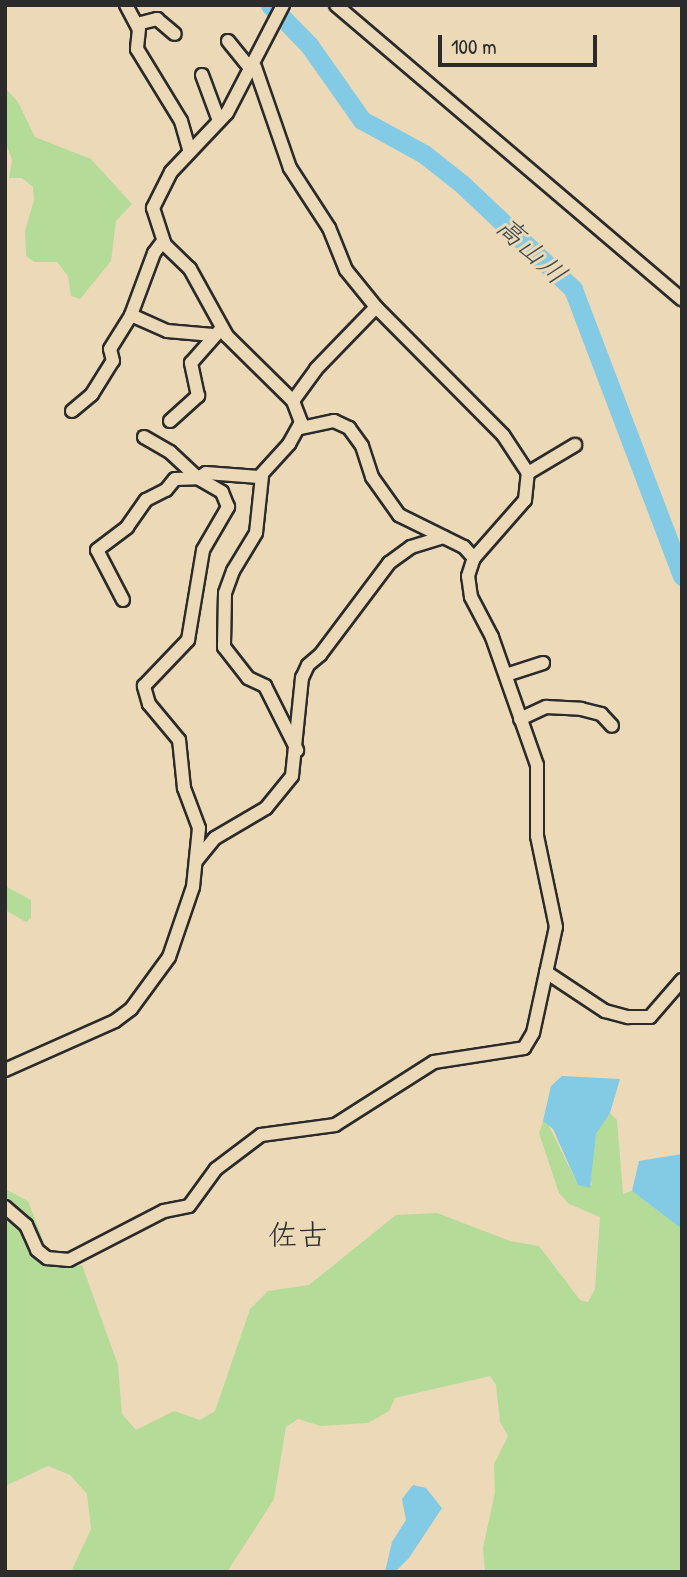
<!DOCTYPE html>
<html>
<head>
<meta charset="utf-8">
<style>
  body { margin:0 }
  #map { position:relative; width:687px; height:1577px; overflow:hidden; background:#ecd9b7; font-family:"Patrick Hand","Klee One",sans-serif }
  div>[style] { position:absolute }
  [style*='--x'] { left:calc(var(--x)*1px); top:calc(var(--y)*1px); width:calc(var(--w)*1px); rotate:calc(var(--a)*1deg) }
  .green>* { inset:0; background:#b4dc98 }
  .water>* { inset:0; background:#83cae4 }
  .river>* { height:19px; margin:-9.5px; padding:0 9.5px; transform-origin:9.5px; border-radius:9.5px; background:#83cae4 }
  .roads { filter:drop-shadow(2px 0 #2b2b2b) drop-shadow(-2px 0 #2b2b2b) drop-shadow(0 2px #2b2b2b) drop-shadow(0 -2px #2b2b2b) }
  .minor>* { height:12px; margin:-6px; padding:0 6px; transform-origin:6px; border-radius:6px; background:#ecd9b7 }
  span { translate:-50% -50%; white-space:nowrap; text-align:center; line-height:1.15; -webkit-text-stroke:6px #ecd9b7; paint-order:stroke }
  .water-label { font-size:28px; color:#3d4b50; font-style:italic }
  .quarter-label { font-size:30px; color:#2b2b2b }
  .frame { position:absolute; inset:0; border:7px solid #2b2b2b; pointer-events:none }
  .scale { position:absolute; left:438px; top:35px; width:159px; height:32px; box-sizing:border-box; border:4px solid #2b2b2b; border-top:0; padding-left:9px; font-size:21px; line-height:24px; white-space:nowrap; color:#2b2b2b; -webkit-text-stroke:5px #ecd9b7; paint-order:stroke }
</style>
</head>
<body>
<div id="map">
  <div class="green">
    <div style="clip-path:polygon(5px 88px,18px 102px,35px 137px,91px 159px,132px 204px,116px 221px,111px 261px,80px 299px,71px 296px,68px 276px,57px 262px,34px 262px,26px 256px,25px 231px,34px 200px,33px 187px,22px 178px,9px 178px,12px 160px,5px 141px)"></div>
    <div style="clip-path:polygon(5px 886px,31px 900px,31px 918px,26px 922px,5px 910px)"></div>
    <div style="clip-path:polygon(610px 1113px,617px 1120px,623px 1194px,632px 1191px,682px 1229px,682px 1572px,485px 1572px,483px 1548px,495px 1492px,494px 1464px,508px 1436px,500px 1422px,496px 1385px,490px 1376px,395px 1398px,389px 1411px,368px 1423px,321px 1426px,298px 1419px,286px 1427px,274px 1499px,227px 1572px,71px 1572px,91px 1529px,87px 1494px,70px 1475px,48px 1466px,5px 1486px,5px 1189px,28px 1201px,52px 1263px,64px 1268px,82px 1265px,118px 1365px,122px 1414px,136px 1430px,174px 1411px,200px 1420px,215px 1411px,250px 1309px,268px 1291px,309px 1285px,396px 1215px,437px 1213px,510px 1241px,539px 1246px,580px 1300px,588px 1302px,595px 1289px,600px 1217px,569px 1204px,559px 1193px,539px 1133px,543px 1121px,548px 1124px,578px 1185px,592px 1185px,589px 1174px,596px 1134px)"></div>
  </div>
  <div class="water">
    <div style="clip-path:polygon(562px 1076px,620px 1079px,610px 1113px,596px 1134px,590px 1188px,578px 1185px,553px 1129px,543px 1121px,551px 1086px)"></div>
    <div style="clip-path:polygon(682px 1154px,682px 1229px,632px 1191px,639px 1161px)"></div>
    <div style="clip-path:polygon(413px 1485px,426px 1488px,442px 1508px,409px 1558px,395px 1572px,385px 1572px,392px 1542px,406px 1520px,402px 1499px)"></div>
  </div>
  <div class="river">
    <div style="--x:270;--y:5;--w:56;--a:45.7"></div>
    <div style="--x:309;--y:45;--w:92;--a:54.8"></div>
    <div style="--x:362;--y:120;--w:71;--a:28.7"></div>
    <div style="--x:424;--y:154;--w:48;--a:38.3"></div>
    <div style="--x:462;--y:184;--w:153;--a:43.4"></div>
    <div style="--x:573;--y:289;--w:307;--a:69.2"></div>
  </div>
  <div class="roads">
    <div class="minor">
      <div style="--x:126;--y:5;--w:27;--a:62"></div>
      <div style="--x:139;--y:29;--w:20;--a:96"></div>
      <div style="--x:137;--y:49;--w:84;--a:58.6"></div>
      <div style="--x:181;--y:121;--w:32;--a:74"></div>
      <div style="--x:336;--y:5;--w:454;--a:40.4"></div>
      <div style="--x:137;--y:24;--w:21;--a:-14"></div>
      <div style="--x:157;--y:19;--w:23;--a:40"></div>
      <div style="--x:228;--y:41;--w:38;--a:51"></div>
      <div style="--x:202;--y:75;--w:49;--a:69.7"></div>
      <div style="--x:131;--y:315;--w:39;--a:24"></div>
      <div style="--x:167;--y:331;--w:46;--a:5"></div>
      <div style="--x:293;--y:401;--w:39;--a:-54"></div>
      <div style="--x:316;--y:369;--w:86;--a:-45.9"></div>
      <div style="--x:72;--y:411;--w:26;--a:-40"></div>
      <div style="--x:92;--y:394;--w:39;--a:-58"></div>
      <div style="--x:113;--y:361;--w:12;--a:-104"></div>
      <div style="--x:110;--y:349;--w:40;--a:-58"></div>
      <div style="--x:131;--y:315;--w:66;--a:-69.6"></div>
      <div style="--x:154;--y:253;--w:15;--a:-53"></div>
      <div style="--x:170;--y:421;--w:38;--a:-42"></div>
      <div style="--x:198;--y:396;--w:34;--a:-102"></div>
      <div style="--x:191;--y:363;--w:47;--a:-48.5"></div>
      <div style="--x:301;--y:428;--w:34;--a:-12"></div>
      <div style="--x:334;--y:421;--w:17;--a:25"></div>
      <div style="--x:349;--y:428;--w:22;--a:54"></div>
      <div style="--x:362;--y:446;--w:33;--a:72"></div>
      <div style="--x:372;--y:477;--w:47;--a:54.6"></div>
      <div style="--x:399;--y:515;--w:72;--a:26.2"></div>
      <div style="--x:464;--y:547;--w:15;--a:48"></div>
      <div style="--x:144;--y:437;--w:30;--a:30"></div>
      <div style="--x:170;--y:452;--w:38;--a:43"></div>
      <div style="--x:528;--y:473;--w:55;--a:-30.8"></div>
      <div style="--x:262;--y:476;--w:57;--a:96"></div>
      <div style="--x:256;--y:533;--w:44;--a:121.2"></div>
      <div style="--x:233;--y:571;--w:23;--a:110"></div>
      <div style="--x:225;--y:593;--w:54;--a:91.1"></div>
      <div style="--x:224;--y:647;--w:39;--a:52"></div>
      <div style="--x:248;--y:678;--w:19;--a:25"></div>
      <div style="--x:265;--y:686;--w:72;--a:63.4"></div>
      <div style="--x:123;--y:600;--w:56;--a:-117.5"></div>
      <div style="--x:97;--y:550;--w:38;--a:-37"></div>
      <div style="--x:127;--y:527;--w:33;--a:-55"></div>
      <div style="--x:146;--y:500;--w:22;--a:-27"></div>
      <div style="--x:166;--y:490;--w:14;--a:-51"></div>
      <div style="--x:175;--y:479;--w:23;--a:-2"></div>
      <div style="--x:506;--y:675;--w:39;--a:-18"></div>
      <div style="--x:520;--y:719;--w:29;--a:-25"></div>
      <div style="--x:546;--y:707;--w:35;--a:3"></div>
      <div style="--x:581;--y:709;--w:21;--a:14"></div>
      <div style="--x:601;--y:714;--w:16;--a:47"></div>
      <div style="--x:197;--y:860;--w:28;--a:-51"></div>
      <div style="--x:215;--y:838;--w:59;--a:-30.5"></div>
      <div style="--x:266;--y:808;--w:41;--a:-50.9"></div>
      <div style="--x:292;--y:776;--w:99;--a:-84.2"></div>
      <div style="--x:302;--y:678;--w:14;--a:-65"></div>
      <div style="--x:308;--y:665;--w:16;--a:-40"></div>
      <div style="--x:320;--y:655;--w:115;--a:-53.1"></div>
      <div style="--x:389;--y:563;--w:27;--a:-36"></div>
      <div style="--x:411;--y:547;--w:34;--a:-17"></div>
      <div style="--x:546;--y:972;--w:71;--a:33.5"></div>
      <div style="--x:605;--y:1011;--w:24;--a:15"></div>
      <div style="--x:628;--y:1017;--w:22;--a:0"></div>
      <div style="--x:650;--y:1017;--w:49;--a:-49.1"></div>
      <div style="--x:5;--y:1070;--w:120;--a:-24"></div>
      <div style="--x:115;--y:1021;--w:20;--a:-37"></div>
      <div style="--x:131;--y:1009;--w:64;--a:-53.8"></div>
      <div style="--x:169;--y:957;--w:74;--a:-71.1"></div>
      <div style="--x:193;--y:887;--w:59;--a:-84.2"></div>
      <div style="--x:199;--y:828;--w:43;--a:-110.6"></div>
      <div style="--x:184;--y:788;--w:48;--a:-95.9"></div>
      <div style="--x:179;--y:740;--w:47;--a:-129.8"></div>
      <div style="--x:149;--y:704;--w:19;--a:-106"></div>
      <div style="--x:144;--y:686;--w:64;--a:-46.3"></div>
      <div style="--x:188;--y:640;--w:91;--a:-80.5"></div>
      <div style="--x:203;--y:550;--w:50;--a:-59.8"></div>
      <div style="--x:228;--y:507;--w:16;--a:-112"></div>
      <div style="--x:222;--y:492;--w:28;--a:-150"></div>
      <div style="--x:198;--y:478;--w:9;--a:-32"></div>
      <div style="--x:206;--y:473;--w:53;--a:4.3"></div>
      <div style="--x:259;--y:477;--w:45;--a:-47.7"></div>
      <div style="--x:289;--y:444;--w:25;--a:-61"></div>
      <div style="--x:301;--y:422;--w:22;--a:-111"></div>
      <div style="--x:293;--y:401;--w:93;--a:-135.4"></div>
      <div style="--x:227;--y:336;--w:77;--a:-118.9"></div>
      <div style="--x:190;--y:269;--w:35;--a:-136"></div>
      <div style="--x:165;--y:245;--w:39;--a:-108"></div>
      <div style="--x:153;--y:208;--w:40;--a:-63.4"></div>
      <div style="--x:171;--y:172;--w:81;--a:-46.5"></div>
      <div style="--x:227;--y:113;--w:122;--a:-62.6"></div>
      <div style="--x:5;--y:1207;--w:28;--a:41"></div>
      <div style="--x:26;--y:1225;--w:27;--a:66"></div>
      <div style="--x:37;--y:1250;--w:13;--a:39"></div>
      <div style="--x:47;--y:1258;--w:22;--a:5"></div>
      <div style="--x:69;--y:1260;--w:107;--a:-27.3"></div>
      <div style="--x:164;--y:1211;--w:25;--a:-11"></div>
      <div style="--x:189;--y:1206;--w:46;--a:-53.9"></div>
      <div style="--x:216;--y:1169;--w:56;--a:-37.1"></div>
      <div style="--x:261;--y:1135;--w:75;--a:-7.7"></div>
      <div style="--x:335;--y:1125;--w:117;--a:-32.5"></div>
      <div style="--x:434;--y:1062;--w:91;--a:-8.8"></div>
      <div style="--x:524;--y:1048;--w:17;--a:-59"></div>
      <div style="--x:533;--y:1033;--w:108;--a:-77.8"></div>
      <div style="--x:556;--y:927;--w:93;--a:-101.8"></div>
      <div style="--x:537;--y:836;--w:71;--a:-90"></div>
      <div style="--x:537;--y:765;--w:136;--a:-109.4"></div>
      <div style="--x:492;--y:637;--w:45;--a:-117.7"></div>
      <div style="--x:471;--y:597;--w:21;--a:-98"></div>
      <div style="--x:468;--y:576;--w:19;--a:-72"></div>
      <div style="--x:474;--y:558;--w:77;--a:-48.7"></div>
      <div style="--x:525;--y:500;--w:27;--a:-84"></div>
      <div style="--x:528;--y:473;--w:45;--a:-123.3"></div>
      <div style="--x:503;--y:435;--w:180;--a:-134.8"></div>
      <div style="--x:376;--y:307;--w:48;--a:-129"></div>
      <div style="--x:346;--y:270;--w:45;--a:-112"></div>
      <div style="--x:329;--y:228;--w:72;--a:-123"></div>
      <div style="--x:290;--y:168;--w:107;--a:-109.1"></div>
    </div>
  </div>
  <div class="water-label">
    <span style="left:532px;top:250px;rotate:43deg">高山川</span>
  </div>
  <div class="quarter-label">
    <span style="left:298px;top:1234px">佐古</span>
  </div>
  <div class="frame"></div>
  <div class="scale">100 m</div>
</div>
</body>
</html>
